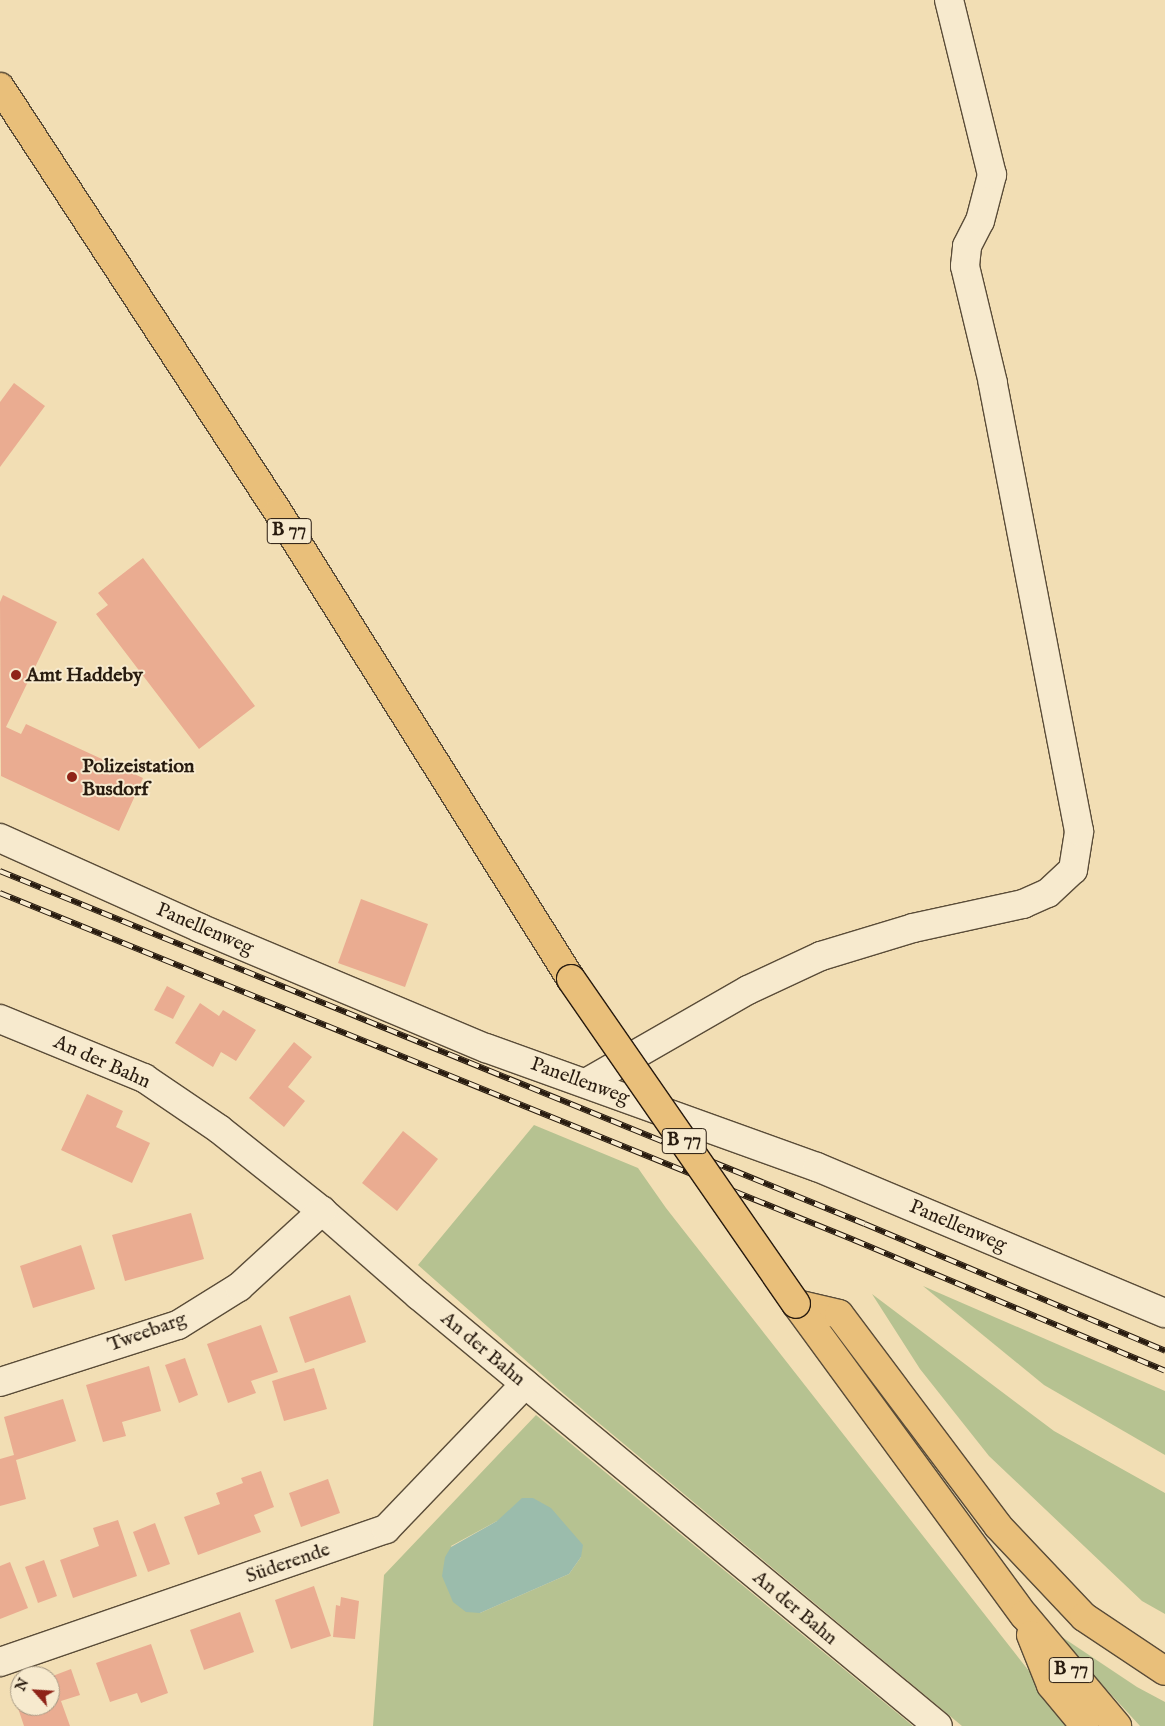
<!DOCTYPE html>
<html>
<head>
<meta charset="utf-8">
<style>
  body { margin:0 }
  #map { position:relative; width:1165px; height:1726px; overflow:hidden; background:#f2deb4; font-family:"IM FELL English",serif }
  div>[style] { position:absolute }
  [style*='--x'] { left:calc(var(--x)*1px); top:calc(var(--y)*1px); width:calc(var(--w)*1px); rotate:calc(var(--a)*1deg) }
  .green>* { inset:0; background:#b6c291 }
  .water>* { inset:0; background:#9bbcac }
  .building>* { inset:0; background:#eaac91 }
  .roads { filter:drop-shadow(1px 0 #5a4c38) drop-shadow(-1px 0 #5a4c38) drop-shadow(0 1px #5a4c38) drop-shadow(0 -1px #5a4c38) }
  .minor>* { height:28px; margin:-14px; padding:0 14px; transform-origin:14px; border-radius:14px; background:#f7eace }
  .primary>* { height:28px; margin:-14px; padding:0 14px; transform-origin:14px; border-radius:14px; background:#e9bf7a }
  .rail>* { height:5.5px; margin-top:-2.75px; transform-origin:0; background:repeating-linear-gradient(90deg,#f7eace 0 11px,#281b0f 0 22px); box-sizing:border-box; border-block:1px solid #281b0f }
  .bridges { filter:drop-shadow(1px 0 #281b0f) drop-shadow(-1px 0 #281b0f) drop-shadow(0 1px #281b0f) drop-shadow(0 -1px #281b0f) }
  .primary-bridge>* { height:28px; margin:-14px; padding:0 14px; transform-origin:14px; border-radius:14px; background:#e9bf7a }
  .dots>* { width:14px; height:14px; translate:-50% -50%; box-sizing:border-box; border:2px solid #f7eace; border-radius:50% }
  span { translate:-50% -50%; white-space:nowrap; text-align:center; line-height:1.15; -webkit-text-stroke:4px #f7eace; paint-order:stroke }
  .shield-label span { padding:1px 4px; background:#f7eace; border:1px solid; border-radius:4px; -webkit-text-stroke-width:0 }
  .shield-label { font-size:19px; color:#281b0f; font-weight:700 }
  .poi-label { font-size:20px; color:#281b0f; font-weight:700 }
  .left { translate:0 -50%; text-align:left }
  .street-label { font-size:20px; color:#281b0f }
  .north { position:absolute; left:10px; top:1666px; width:50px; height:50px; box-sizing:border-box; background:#f7eace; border:1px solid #a49782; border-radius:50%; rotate:296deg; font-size:14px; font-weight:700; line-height:20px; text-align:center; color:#281b0f }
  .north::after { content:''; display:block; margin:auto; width:18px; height:22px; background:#8f2418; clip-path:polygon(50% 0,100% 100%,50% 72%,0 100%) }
</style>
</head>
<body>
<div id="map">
  <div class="green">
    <div style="clip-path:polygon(534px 1125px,638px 1168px,666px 1208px,1072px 1726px,962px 1726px,558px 1389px,418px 1265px)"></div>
    <div style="clip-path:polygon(923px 1286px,1165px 1391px,1165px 1455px,1044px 1385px)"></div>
    <div style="clip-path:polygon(872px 1294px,1054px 1431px,1165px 1493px,1165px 1614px,1142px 1601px,989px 1456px,920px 1369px)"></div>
    <div style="clip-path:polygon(evenodd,536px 1415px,913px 1726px,373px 1726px,384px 1575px,536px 1415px,497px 1521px,581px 1557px,569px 1574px,480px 1613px,451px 1546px,497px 1521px)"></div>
    <div style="clip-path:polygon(1053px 1631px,1137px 1687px,1165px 1702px,1165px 1726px,1140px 1726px)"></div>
  </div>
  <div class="water">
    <div style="clip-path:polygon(522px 1498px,533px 1498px,551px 1508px,583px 1545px,581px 1557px,569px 1574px,480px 1613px,466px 1612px,453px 1602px,442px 1576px,445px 1557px,451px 1547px,497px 1521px)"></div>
  </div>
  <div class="building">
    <div style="clip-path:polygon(14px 383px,45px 406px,0 467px,0 402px)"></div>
    <div style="clip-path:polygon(143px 558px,255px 706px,199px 749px,96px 614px,108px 605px,98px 593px)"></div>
    <div style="clip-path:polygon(3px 595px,57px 622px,6px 727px,21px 734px,26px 724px,143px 778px,119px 831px,1px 776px,0 602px)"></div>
    <div style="clip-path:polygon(361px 899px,428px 924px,405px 987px,338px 963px)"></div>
    <div style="clip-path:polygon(167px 986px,185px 996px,173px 1019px,154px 1010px)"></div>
    <div style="clip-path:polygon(200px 1003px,219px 1016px,223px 1010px,256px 1030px,236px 1061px,221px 1052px,213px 1067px,175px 1043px)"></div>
    <div style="clip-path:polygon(294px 1042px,312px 1057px,288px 1087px,305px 1101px,284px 1127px,249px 1098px)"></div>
    <div style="clip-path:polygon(87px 1094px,123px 1111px,116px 1127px,150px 1143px,132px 1183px,61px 1150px)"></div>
    <div style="clip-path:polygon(403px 1131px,438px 1159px,397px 1211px,362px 1183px)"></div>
    <div style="clip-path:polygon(191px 1213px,204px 1259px,125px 1281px,112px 1235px)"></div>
    <div style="clip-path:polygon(81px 1245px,95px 1289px,33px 1308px,20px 1266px)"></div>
    <div style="clip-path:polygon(350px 1295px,366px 1342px,305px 1363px,289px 1317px)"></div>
    <div style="clip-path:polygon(261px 1325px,278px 1372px,251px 1381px,256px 1393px,228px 1403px,207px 1344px)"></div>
    <div style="clip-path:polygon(185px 1358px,198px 1395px,179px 1403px,165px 1365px)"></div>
    <div style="clip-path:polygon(149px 1366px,161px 1411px,122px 1422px,126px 1436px,103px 1442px,86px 1385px)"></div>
    <div style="clip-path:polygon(314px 1368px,327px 1409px,284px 1421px,272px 1381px)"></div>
    <div style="clip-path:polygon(63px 1399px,76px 1441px,16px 1460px,26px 1499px,0 1506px,0 1459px,14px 1455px,4px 1417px)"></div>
    <div style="clip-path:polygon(261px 1471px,274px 1507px,254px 1515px,261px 1532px,198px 1555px,184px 1517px,220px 1504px,216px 1493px,243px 1483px,241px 1478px)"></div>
    <div style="clip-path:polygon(328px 1479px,340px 1513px,301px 1527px,289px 1493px)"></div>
    <div style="clip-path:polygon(118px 1520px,137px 1576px,73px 1598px,60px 1560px,99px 1546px,93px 1528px)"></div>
    <div style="clip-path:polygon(155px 1523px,170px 1564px,148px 1572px,133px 1532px)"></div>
    <div style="clip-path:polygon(44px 1560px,57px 1596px,38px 1603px,25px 1567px)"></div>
    <div style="clip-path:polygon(10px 1562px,28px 1608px,0 1619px,0 1566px)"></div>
    <div style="clip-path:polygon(314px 1586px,331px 1636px,291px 1649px,275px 1600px)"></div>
    <div style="clip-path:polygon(341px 1597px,359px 1601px,355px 1639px,333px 1637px,336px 1605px,340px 1606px)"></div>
    <div style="clip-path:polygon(240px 1612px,254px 1652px,204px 1670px,190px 1630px)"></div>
    <div style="clip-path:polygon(151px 1644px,168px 1693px,141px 1703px,137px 1693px,110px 1702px,96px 1663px)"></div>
    <div style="clip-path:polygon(71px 1669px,80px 1695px,61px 1701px,70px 1726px,24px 1726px,12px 1690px,20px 1687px,20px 1706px,50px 1706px,50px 1677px)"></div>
  </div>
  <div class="roads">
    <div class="minor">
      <div style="--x:0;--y:838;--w:219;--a:24.2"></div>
      <div style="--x:200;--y:928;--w:310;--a:22.8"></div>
      <div style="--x:486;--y:1048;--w:352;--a:19.8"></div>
      <div style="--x:817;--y:1167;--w:377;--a:22.8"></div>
      <div style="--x:0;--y:1019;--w:156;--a:22.3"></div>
      <div style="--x:144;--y:1078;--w:91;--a:34.2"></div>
      <div style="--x:219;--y:1129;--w:132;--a:38.5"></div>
      <div style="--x:322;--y:1211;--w:128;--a:41.2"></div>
      <div style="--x:418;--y:1295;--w:675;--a:39.65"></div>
      <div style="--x:586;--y:1083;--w:187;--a:-29.9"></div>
      <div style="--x:748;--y:990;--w:81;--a:-25"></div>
      <div style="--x:821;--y:956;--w:96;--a:-16.9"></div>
      <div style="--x:913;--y:928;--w:113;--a:-12.3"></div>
      <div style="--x:1023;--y:904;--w:27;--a:-24"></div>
      <div style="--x:1048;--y:893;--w:34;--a:-43"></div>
      <div style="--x:1073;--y:870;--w:39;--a:-81"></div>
      <div style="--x:1079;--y:831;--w:456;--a:-100.9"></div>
      <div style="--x:993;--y:383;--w:120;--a:-103.5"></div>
      <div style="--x:965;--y:266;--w:20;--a:-84"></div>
      <div style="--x:967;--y:246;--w:28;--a:-63"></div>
      <div style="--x:980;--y:221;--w:48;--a:-75.4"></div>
      <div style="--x:992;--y:175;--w:180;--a:-103.8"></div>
      <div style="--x:0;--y:1382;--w:187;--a:-17.8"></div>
      <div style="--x:178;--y:1325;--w:72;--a:-31.9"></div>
      <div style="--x:239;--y:1287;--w:113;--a:-42.5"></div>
      <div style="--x:0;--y:1662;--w:408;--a:-19"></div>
      <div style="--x:386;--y:1529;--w:201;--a:-46.2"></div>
    </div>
    <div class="primary">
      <div style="--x:0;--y:87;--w:508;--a:56.81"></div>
      <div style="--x:278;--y:512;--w:551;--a:57.9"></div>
      <div style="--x:796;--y:1304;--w:44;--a:13.1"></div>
      <div style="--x:839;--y:1314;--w:265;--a:53.1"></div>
      <div style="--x:998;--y:1526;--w:125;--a:46.6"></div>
      <div style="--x:1084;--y:1617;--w:97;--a:33.7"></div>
      <div style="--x:796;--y:1304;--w:386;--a:53.8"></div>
      <div style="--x:1024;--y:1615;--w:145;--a:50"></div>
      <div style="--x:1031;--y:1635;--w:54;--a:68.2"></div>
      <div style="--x:1051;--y:1685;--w:53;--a:50.3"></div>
    </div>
  </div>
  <div class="rail">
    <div style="--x:0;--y:871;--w:934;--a:22.2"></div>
    <div style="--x:865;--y:1224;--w:326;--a:22.9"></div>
    <div style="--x:0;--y:893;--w:922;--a:22.11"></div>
    <div style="--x:854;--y:1240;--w:337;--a:22.8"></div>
  </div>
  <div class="bridges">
    <div class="primary-bridge">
      <div style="--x:571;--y:979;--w:395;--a:55.3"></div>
    </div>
  </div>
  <div class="dots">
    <div style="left:16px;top:675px;background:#8f2418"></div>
    <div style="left:72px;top:777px;background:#8f2418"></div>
  </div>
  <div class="shield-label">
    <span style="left:289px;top:531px">B 77</span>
    <span style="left:684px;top:1141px">B 77</span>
    <span style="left:1071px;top:1670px">B 77</span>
  </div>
  <div class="poi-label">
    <span class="left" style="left:26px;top:675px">Amt Haddeby</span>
    <span class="left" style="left:82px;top:778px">Polizeistation<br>Busdorf</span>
  </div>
  <div class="street-label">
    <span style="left:205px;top:929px;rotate:23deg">Panellenweg</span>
    <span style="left:102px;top:1062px;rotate:24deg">An der Bahn</span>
    <span style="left:580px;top:1081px;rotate:20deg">Panellenweg</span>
    <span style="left:958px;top:1226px;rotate:23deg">Panellenweg</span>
    <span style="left:147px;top:1332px;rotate:-20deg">Tweebarg</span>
    <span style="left:483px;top:1349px;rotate:40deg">An der Bahn</span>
    <span style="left:288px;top:1563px;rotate:-19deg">Süderende</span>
    <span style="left:795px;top:1608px;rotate:40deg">An der Bahn</span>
  </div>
  <div class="north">N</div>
</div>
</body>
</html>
